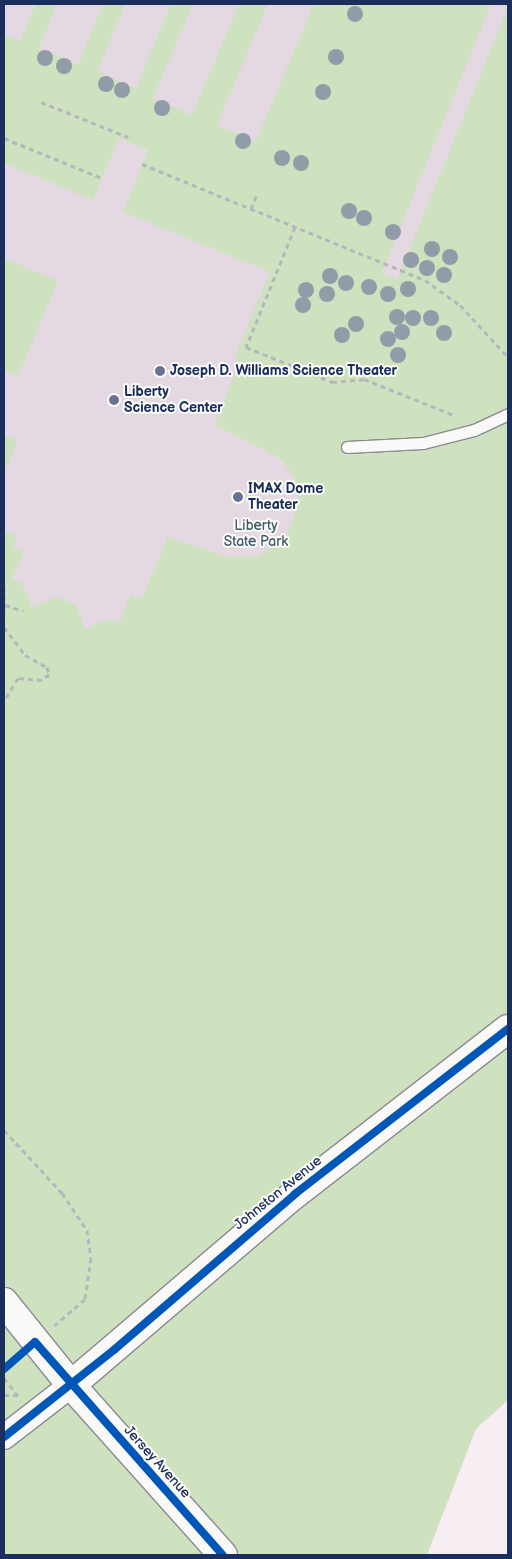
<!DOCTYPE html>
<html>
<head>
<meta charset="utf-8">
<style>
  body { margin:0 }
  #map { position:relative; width:512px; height:1559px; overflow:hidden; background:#f6eef2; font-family:"Balsamiq Sans",sans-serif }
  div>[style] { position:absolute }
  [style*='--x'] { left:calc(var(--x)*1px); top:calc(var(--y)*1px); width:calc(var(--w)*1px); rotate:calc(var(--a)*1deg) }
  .green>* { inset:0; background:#cee2bf }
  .building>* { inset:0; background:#e4d8e2 }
  .path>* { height:3px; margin-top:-1.5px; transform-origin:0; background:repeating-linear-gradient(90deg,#b5b7bc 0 5px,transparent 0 9px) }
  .roads { filter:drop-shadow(1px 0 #8a8a94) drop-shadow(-1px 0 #8a8a94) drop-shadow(0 1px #8a8a94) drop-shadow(0 -1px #8a8a94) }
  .service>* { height:11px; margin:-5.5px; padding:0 5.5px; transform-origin:5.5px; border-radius:5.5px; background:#faf9f8 }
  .minor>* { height:24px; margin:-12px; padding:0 12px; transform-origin:12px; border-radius:12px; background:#faf9f8 }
  .tertiary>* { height:28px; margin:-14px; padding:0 14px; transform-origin:14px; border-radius:14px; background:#faf9f8 }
  .cycleway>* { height:8px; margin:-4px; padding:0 4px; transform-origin:4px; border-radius:4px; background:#0057b8 }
  .trees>* { width:16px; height:16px; margin:-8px; border-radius:50%; background:#929ca8 }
  .dots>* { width:14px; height:14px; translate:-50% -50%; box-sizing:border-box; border:2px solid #fdfcf7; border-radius:50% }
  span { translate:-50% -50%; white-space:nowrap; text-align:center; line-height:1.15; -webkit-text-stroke:4px #fdfcf7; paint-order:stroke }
  .poi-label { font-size:14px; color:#1b2f5e; font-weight:700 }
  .left { translate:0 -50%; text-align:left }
  .park-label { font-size:14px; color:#40596c }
  .street-label { font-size:14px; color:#1b2f5e }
  .frame { position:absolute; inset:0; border:5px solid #1b2f5e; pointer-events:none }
</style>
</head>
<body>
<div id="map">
  <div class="green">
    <div style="clip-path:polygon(4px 4px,508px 4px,508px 1400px,476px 1429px,427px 1555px,4px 1555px)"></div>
  </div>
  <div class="building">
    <div style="clip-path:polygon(4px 4px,36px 4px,20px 41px,4px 34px)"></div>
    <div style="clip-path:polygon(57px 4px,103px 4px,78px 65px,39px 48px)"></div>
    <div style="clip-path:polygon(126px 4px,171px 4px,136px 88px,97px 72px)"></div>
    <div style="clip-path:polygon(193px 4px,239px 4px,192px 115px,153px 98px)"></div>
    <div style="clip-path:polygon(268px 4px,314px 4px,256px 141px,217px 125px)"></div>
    <div style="clip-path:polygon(491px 4px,508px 7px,397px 280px,382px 273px)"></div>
    <div style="clip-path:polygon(119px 138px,148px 150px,123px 212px,270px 272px,234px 358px,240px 361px,214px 425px,281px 459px,295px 479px,299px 502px,288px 534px,259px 556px,227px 557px,168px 537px,142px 598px,131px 594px,119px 623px,109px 619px,85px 629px,76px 605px,56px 597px,32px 607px,22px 583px,12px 579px,24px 552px,13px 547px,17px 536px,4px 530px,4px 475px,18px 440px,4px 435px,4px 370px,18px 376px,58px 281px,4px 258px,4px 163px,93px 200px)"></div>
  </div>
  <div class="path">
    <div style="--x:41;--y:102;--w:94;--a:21.9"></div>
    <div style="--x:4;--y:138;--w:106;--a:22.2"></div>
    <div style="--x:142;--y:164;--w:306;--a:22.3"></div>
    <div style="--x:425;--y:280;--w:43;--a:35.5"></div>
    <div style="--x:460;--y:305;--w:71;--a:47.3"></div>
    <div style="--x:251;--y:209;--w:18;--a:-68"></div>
    <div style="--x:295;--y:227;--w:130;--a:112.2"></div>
    <div style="--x:246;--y:347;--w:93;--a:22.1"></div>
    <div style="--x:332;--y:382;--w:32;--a:-5"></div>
    <div style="--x:364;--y:379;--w:99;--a:21.9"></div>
    <div style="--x:4;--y:587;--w:28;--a:90"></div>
    <div style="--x:5;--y:605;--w:19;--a:18"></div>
    <div style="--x:4;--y:627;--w:35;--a:53"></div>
    <div style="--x:25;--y:655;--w:25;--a:29"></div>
    <div style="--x:47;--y:667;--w:7;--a:74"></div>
    <div style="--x:49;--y:674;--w:9;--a:139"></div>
    <div style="--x:42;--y:680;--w:24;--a:-175"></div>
    <div style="--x:18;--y:678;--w:27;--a:121"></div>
    <div style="--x:4;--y:1130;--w:86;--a:47.4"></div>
    <div style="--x:62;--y:1193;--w:45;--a:56"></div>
    <div style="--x:87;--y:1230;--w:28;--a:82"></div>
    <div style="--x:91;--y:1258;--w:41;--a:98.3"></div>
    <div style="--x:85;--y:1299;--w:40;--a:139"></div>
    <div style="--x:4;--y:1369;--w:18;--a:-41"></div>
    <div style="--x:4;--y:1378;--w:24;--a:52"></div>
    <div style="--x:4;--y:1395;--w:14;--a:0"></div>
  </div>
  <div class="roads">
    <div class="service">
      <div style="--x:347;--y:447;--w:76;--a:-3"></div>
      <div style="--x:423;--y:443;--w:53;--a:-14.3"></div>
      <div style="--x:474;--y:430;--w:38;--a:-25"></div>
    </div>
    <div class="minor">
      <div style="--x:4;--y:1437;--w:85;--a:-37.8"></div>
    </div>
    <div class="tertiary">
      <div style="--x:4;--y:1302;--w:107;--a:51.1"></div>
      <div style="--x:71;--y:1385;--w:228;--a:48.2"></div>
      <div style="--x:71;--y:1385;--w:294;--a:-40.5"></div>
      <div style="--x:295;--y:1194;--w:269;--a:-37.8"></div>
    </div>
  </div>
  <div class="cycleway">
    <div style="--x:4;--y:1369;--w:41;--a:-41.1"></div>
    <div style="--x:35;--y:1342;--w:284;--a:48.6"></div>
    <div style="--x:4;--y:1437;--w:142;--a:-38.4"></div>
    <div style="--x:115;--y:1349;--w:238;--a:-40.7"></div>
    <div style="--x:295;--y:1194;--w:269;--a:-37.8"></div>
  </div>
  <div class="trees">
    <div style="left:355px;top:14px"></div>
    <div style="left:336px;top:57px"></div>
    <div style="left:45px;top:58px"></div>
    <div style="left:64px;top:66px"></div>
    <div style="left:106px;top:84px"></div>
    <div style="left:122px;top:90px"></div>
    <div style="left:323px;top:92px"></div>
    <div style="left:162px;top:108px"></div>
    <div style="left:243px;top:141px"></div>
    <div style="left:282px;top:158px"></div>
    <div style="left:301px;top:163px"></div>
    <div style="left:349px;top:211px"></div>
    <div style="left:364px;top:218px"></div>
    <div style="left:393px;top:232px"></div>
    <div style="left:432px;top:249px"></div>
    <div style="left:450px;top:257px"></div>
    <div style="left:411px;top:260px"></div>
    <div style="left:427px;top:268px"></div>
    <div style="left:444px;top:275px"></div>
    <div style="left:330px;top:276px"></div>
    <div style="left:346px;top:283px"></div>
    <div style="left:369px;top:287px"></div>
    <div style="left:408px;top:289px"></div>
    <div style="left:306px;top:290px"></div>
    <div style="left:327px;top:294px"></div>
    <div style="left:388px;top:294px"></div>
    <div style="left:303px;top:305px"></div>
    <div style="left:397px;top:317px"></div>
    <div style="left:413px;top:318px"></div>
    <div style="left:431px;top:318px"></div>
    <div style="left:356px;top:324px"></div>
    <div style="left:402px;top:332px"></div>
    <div style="left:444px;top:333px"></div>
    <div style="left:342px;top:335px"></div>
    <div style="left:388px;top:339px"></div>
    <div style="left:398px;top:355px"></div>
  </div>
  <div class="dots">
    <div style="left:160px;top:371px;background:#687292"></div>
    <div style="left:114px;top:400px;background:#687292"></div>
    <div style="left:238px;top:497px;background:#687292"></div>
  </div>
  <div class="poi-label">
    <span class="left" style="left:170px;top:371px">Joseph D. Williams Science Theater</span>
    <span class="left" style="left:124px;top:400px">Liberty<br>Science Center</span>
    <span class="left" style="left:248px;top:497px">IMAX Dome<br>Theater</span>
  </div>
  <div class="park-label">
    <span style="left:256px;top:534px">Liberty<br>State Park</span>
  </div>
  <div class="street-label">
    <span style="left:278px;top:1193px;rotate:-39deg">Johnston Avenue</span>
    <span style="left:157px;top:1462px;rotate:48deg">Jersey Avenue</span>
  </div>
  <div class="frame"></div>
</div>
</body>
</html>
